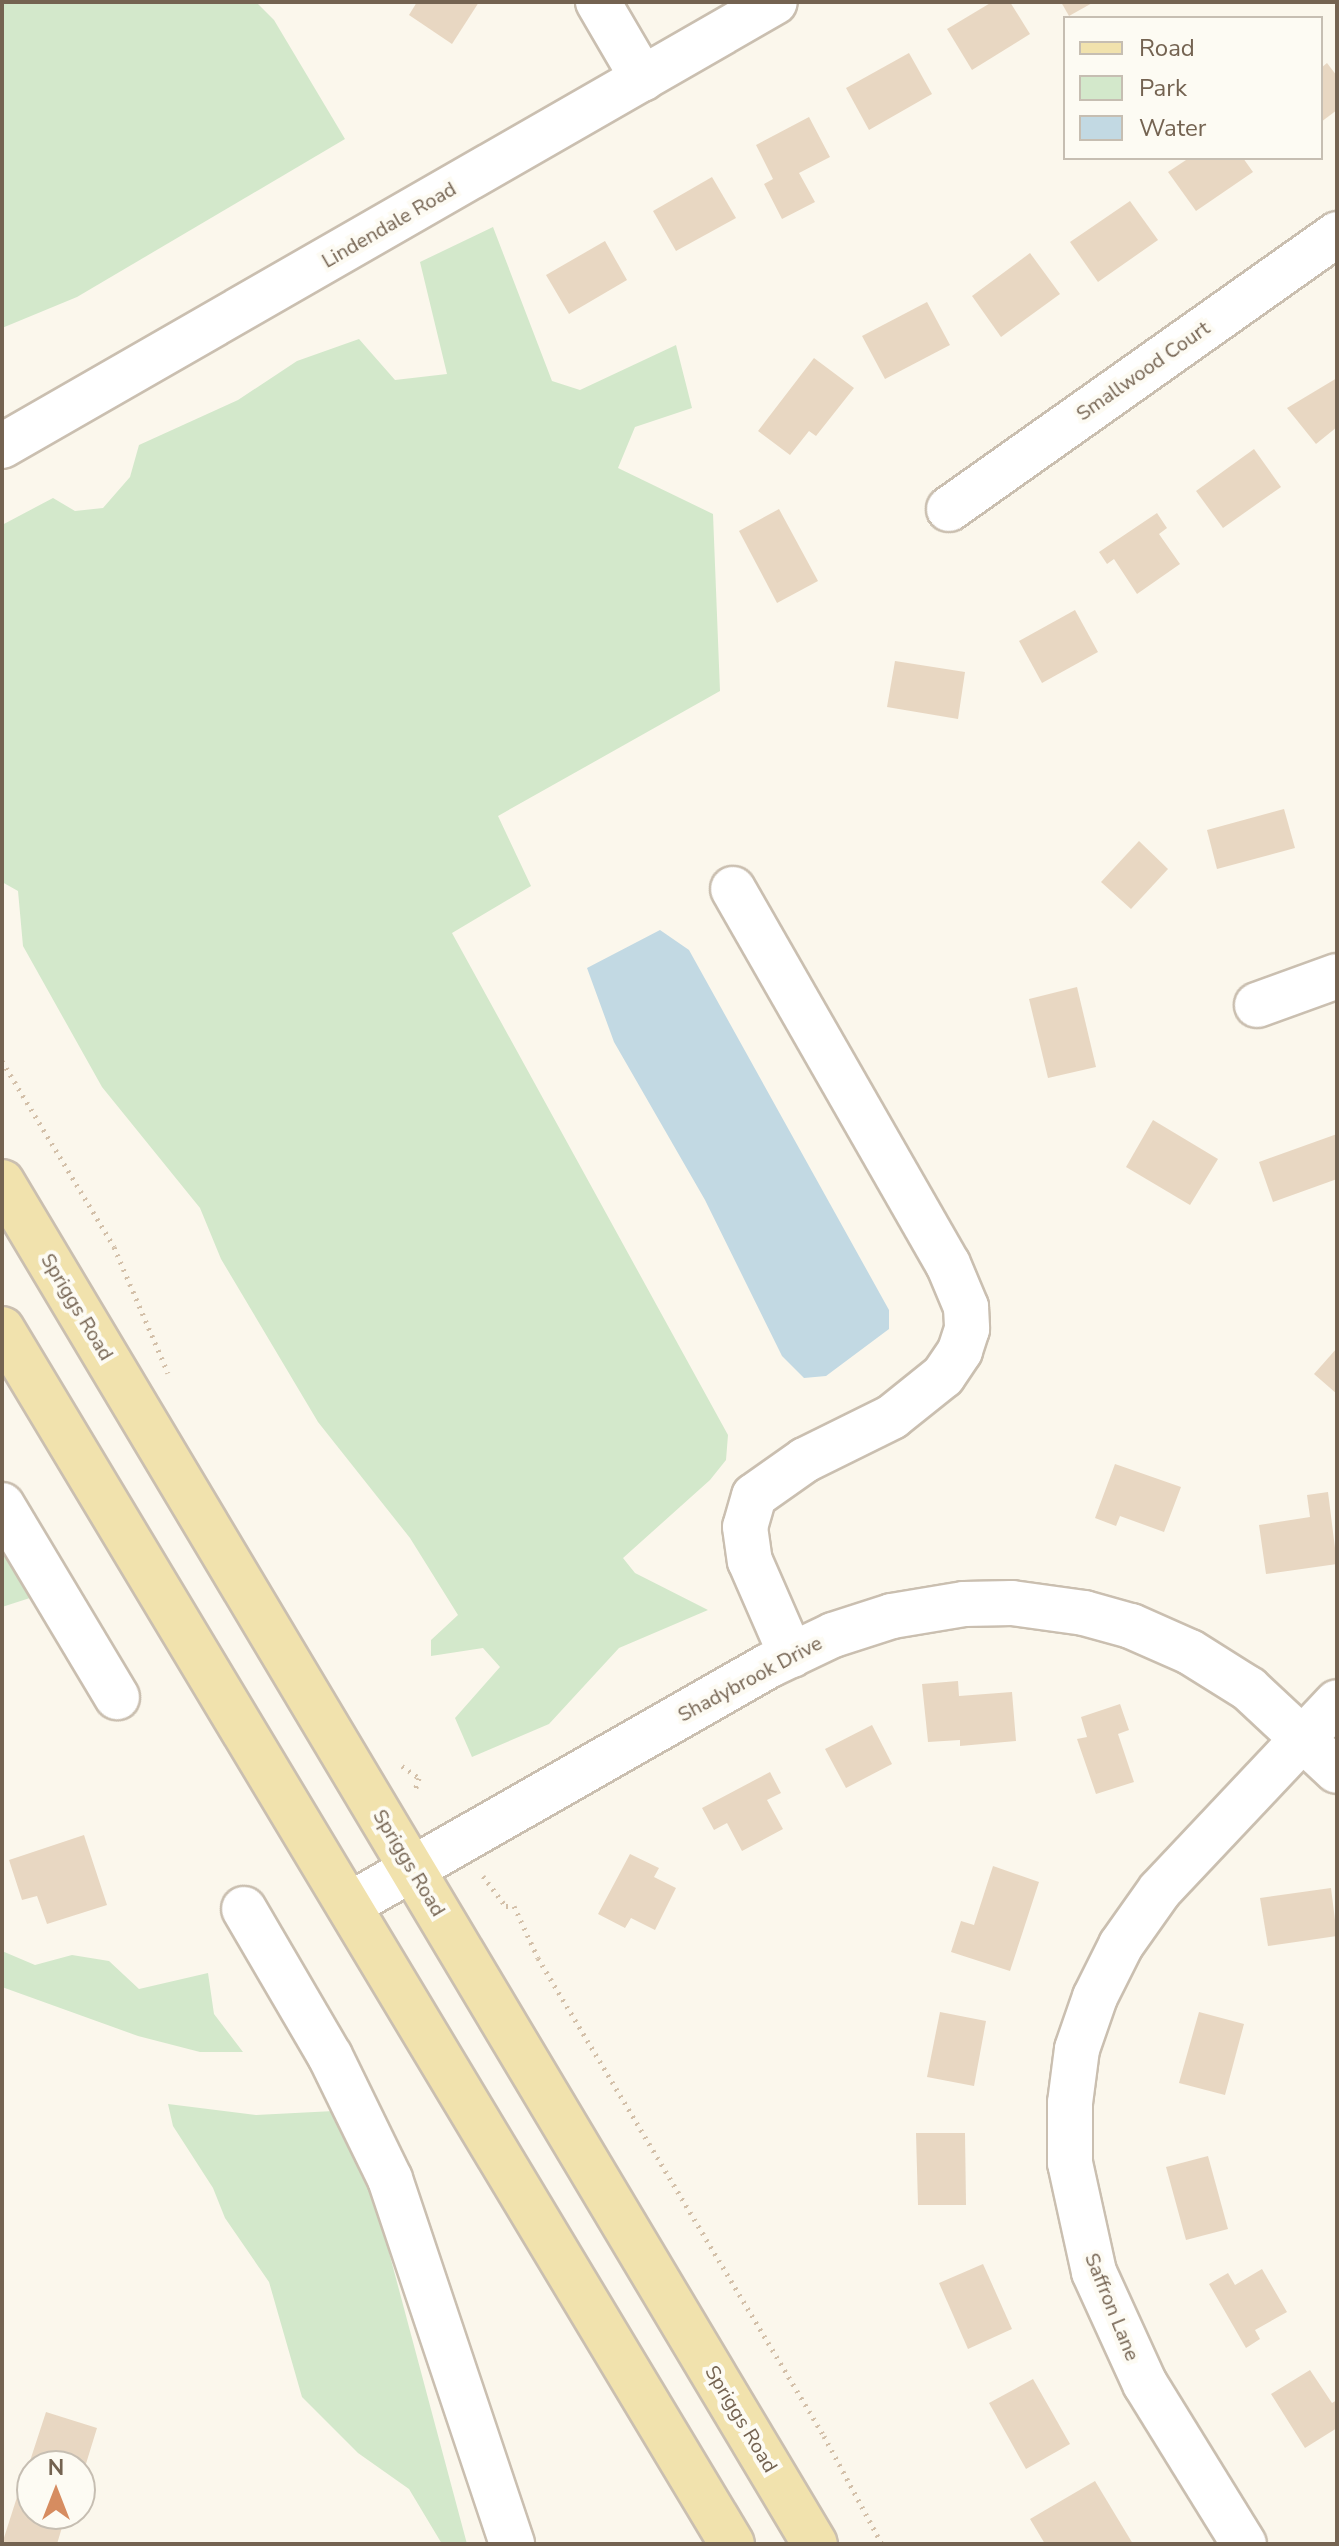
<!DOCTYPE html>
<html>
<head>
<meta charset="utf-8">
<style>
  body { margin:0 }
  #map { position:relative; width:1339px; height:2546px; overflow:hidden; background:#fbf7ec; font-family:"Nunito Sans",sans-serif }
  div>[style] { position:absolute }
  [style*='--x'] { left:calc(var(--x)*1px); top:calc(var(--y)*1px); width:calc(var(--w)*1px); rotate:calc(var(--a)*1deg) }
  .green>* { inset:0; background:#d3e8cb }
  .water>* { inset:0; background:#c2d9e3 }
  .building>* { inset:0; background:#e8d7c2 }
  .path>* { height:5px; margin-top:-2.5px; transform-origin:0; background:repeating-linear-gradient(90deg,#d3c0a9 0 2px,transparent 0 8px) }
  .roads { filter:drop-shadow(2px 0 #cabfb0) drop-shadow(-2px 0 #cabfb0) drop-shadow(0 2px #cabfb0) drop-shadow(0 -2px #cabfb0) }
  .minor>* { height:44px; margin:-22px; padding:0 22px; transform-origin:22px; border-radius:22px; background:#fff }
  .major>* { height:44px; margin:-22px; padding:0 22px; transform-origin:22px; border-radius:22px; background:#f1e2ad }
  span { translate:-50% -50%; white-space:nowrap; text-align:center; line-height:1.15; -webkit-text-stroke:8px #fdfbf3; paint-order:stroke }
  .street-label { font-size:20px; color:#746351 }
  .frame { position:absolute; inset:0; border:4px solid #746351; pointer-events:none }
  .legend { position:absolute; left:1063px; top:16px; width:260px; height:144px; box-sizing:border-box; background:#fdfbf3; border:2px solid #c6beb2; margin:0; padding:10px 14px; list-style:none; font-size:24px; color:#746351 }
  .legend li { display:flex; align-items:center; gap:16px; height:40px }
  .legend b { width:40px; border:2px solid #c6beb2 }
  .north { position:absolute; left:16px; top:2450px; width:80px; height:80px; box-sizing:border-box; background:#fdfbf3; border:2px solid #c6beb2; border-radius:50%; rotate:0deg; font-size:22px; font-weight:700; line-height:32px; text-align:center; color:#746351 }
  .north::after { content:''; display:block; margin:auto; width:28px; height:36px; background:#d68c60; clip-path:polygon(50% 0,100% 100%,50% 72%,0 100%) }
</style>
</head>
<body>
<div id="map">
  <div class="green">
    <div style="clip-path:polygon(2px 2px,256px 2px,274px 20px,345px 139px,77px 297px,2px 328px)"></div>
    <div style="clip-path:polygon(493px 227px,552px 381px,580px 390px,676px 345px,692px 408px,635px 427px,618px 468px,713px 514px,720px 691px,498px 816px,531px 886px,452px 933px,728px 1435px,726px 1460px,710px 1480px,623px 1558px,635px 1573px,708px 1610px,619px 1648px,549px 1724px,472px 1757px,455px 1718px,500px 1667px,483px 1648px,431px 1656px,431px 1640px,458px 1615px,410px 1538px,318px 1422px,221px 1259px,200px 1208px,102px 1087px,23px 946px,18px 891px,2px 882px,2px 525px,53px 498px,75px 511px,103px 508px,130px 477px,139px 445px,238px 400px,297px 361px,359px 339px,395px 380px,447px 374px,420px 262px)"></div>
    <div style="clip-path:polygon(2px 1547px,33px 1597px,2px 1607px)"></div>
    <div style="clip-path:polygon(2px 1951px,35px 1965px,72px 1955px,109px 1961px,139px 1989px,208px 1973px,214px 2014px,243px 2052px,200px 2052px,138px 2036px,2px 1987px)"></div>
    <div style="clip-path:polygon(168px 2104px,256px 2115px,334px 2111px,371px 2185px,467px 2544px,442px 2544px,409px 2489px,358px 2453px,302px 2397px,269px 2282px,225px 2218px,213px 2188px,173px 2126px)"></div>
  </div>
  <div class="water">
    <div style="clip-path:polygon(660px 930px,689px 950px,889px 1310px,889px 1329px,826px 1376px,804px 1378px,782px 1356px,705px 1200px,614px 1042px,587px 968px)"></div>
  </div>
  <div class="building">
    <div style="clip-path:polygon(417px 2px,479px 2px,452px 44px,409px 15px)"></div>
    <div style="clip-path:polygon(992px 2px,1010px 2px,1030px 34px,972px 70px,947px 29px)"></div>
    <div style="clip-path:polygon(1061px 2px,1094px 2px,1069px 16px)"></div>
    <div style="clip-path:polygon(909px 53px,932px 94px,869px 130px,846px 88px)"></div>
    <div style="clip-path:polygon(1327px 63px,1337px 76px,1337px 110px,1321px 122px,1321px 68px)"></div>
    <div style="clip-path:polygon(809px 117px,830px 157px,799px 173px,815px 202px,782px 219px,764px 184px,773px 179px,756px 145px)"></div>
    <div style="clip-path:polygon(1189px 158px,1243px 158px,1253px 172px,1196px 211px,1168px 172px)"></div>
    <div style="clip-path:polygon(712px 177px,736px 218px,676px 251px,653px 211px)"></div>
    <div style="clip-path:polygon(1130px 201px,1158px 240px,1098px 282px,1070px 242px)"></div>
    <div style="clip-path:polygon(605px 241px,627px 280px,569px 314px,546px 275px)"></div>
    <div style="clip-path:polygon(1030px 253px,1060px 294px,1001px 337px,972px 296px)"></div>
    <div style="clip-path:polygon(927px 302px,950px 345px,885px 379px,862px 336px)"></div>
    <div style="clip-path:polygon(814px 358px,854px 388px,816px 436px,809px 431px,790px 455px,758px 431px)"></div>
    <div style="clip-path:polygon(1337px 378px,1337px 427px,1316px 444px,1287px 408px)"></div>
    <div style="clip-path:polygon(1254px 449px,1281px 487px,1223px 528px,1196px 491px)"></div>
    <div style="clip-path:polygon(779px 509px,818px 581px,777px 603px,739px 531px)"></div>
    <div style="clip-path:polygon(1157px 513px,1167px 528px,1159px 534px,1180px 564px,1137px 594px,1114px 559px,1107px 564px,1099px 552px)"></div>
    <div style="clip-path:polygon(1075px 610px,1098px 652px,1042px 683px,1019px 641px)"></div>
    <div style="clip-path:polygon(895px 661px,965px 672px,958px 719px,887px 707px)"></div>
    <div style="clip-path:polygon(1284px 809px,1295px 848px,1217px 869px,1207px 830px)"></div>
    <div style="clip-path:polygon(1139px 841px,1168px 869px,1131px 909px,1101px 882px)"></div>
    <div style="clip-path:polygon(1077px 987px,1096px 1067px,1048px 1078px,1029px 999px)"></div>
    <div style="clip-path:polygon(1153px 1120px,1218px 1159px,1190px 1205px,1126px 1167px)"></div>
    <div style="clip-path:polygon(1337px 1134px,1337px 1179px,1273px 1202px,1259px 1162px)"></div>
    <div style="clip-path:polygon(1337px 1348px,1337px 1394px,1314px 1374px)"></div>
    <div style="clip-path:polygon(1115px 1464px,1181px 1487px,1164px 1532px,1120px 1516px,1116px 1526px,1095px 1518px)"></div>
    <div style="clip-path:polygon(1328px 1492px,1337px 1564px,1266px 1574px,1259px 1525px,1310px 1517px,1307px 1495px)"></div>
    <div style="clip-path:polygon(958px 1681px,959px 1696px,1012px 1692px,1016px 1741px,960px 1746px,960px 1740px,928px 1742px,922px 1684px)"></div>
    <div style="clip-path:polygon(1120px 1704px,1129px 1730px,1118px 1734px,1134px 1782px,1096px 1794px,1077px 1739px,1087px 1737px,1081px 1717px)"></div>
    <div style="clip-path:polygon(872px 1725px,892px 1764px,846px 1788px,825px 1749px)"></div>
    <div style="clip-path:polygon(770px 1772px,781px 1793px,767px 1800px,783px 1829px,742px 1851px,727px 1823px,714px 1830px,702px 1808px)"></div>
    <div style="clip-path:polygon(84px 1835px,107px 1905px,47px 1924px,37px 1896px,22px 1900px,9px 1860px)"></div>
    <div style="clip-path:polygon(630px 1854px,659px 1868px,654px 1877px,676px 1888px,655px 1930px,631px 1918px,625px 1928px,598px 1914px)"></div>
    <div style="clip-path:polygon(993px 1866px,1039px 1882px,1010px 1971px,951px 1952px,961px 1921px,974px 1925px)"></div>
    <div style="clip-path:polygon(1331px 1888px,1337px 1936px,1268px 1946px,1260px 1898px)"></div>
    <div style="clip-path:polygon(940px 2012px,986px 2021px,974px 2086px,927px 2077px)"></div>
    <div style="clip-path:polygon(1199px 2012px,1244px 2024px,1225px 2095px,1179px 2083px)"></div>
    <div style="clip-path:polygon(916px 2133px,965px 2133px,966px 2205px,918px 2205px)"></div>
    <div style="clip-path:polygon(1208px 2156px,1228px 2229px,1186px 2240px,1166px 2167px)"></div>
    <div style="clip-path:polygon(983px 2264px,1012px 2329px,968px 2349px,939px 2283px)"></div>
    <div style="clip-path:polygon(1262px 2269px,1287px 2312px,1255px 2330px,1260px 2339px,1246px 2348px,1209px 2284px,1228px 2273px,1235px 2285px)"></div>
    <div style="clip-path:polygon(1310px 2370px,1332px 2403px,1337px 2400px,1337px 2428px,1305px 2448px,1271px 2394px)"></div>
    <div style="clip-path:polygon(1033px 2379px,1070px 2444px,1026px 2469px,989px 2403px)"></div>
    <div style="clip-path:polygon(46px 2412px,97px 2428px,81px 2480px,80px 2466px,29px 2464px)"></div>
    <div style="clip-path:polygon(25px 2472px,32px 2475px,32px 2514px,66px 2514px,57px 2544px,2px 2544px)"></div>
    <div style="clip-path:polygon(1095px 2481px,1133px 2544px,1045px 2544px,1030px 2519px)"></div>
  </div>
  <div class="path">
    <div style="--x:2;--y:1061;--w:217;--a:58.9"></div>
    <div style="--x:114;--y:1247;--w:137;--a:66.8"></div>
    <div style="--x:402;--y:1766;--w:21;--a:35"></div>
    <div style="--x:419;--y:1778;--w:13;--a:108"></div>
    <div style="--x:483;--y:1876;--w:38;--a:53"></div>
    <div style="--x:506;--y:1906;--w:8;--a:0"></div>
    <div style="--x:514;--y:1906;--w:57;--a:65.2"></div>
    <div style="--x:538;--y:1958;--w:557;--a:59.11"></div>
    <div style="--x:824;--y:2436;--w:123;--a:61.8"></div>
  </div>
  <div class="roads">
    <div class="minor">
      <div style="--x:598;--y:2;--w:89;--a:59.7"></div>
      <div style="--x:2;--y:446;--w:891;--a:-29.87"></div>
      <div style="--x:949;--y:509;--w:476;--a:-35.3"></div>
      <div style="--x:733;--y:889;--w:432;--a:60.2"></div>
      <div style="--x:948;--y:1264;--w:47;--a:67.3"></div>
      <div style="--x:966;--y:1307;--w:22;--a:87"></div>
      <div style="--x:967;--y:1329;--w:23;--a:108"></div>
      <div style="--x:960;--y:1351;--w:30;--a:124"></div>
      <div style="--x:943;--y:1376;--w:65;--a:141.2"></div>
      <div style="--x:892;--y:1417;--w:97;--a:153.7"></div>
      <div style="--x:805;--y:1460;--w:62;--a:144.8"></div>
      <div style="--x:754;--y:1496;--w:32;--a:106"></div>
      <div style="--x:745;--y:1527;--w:34;--a:82"></div>
      <div style="--x:750;--y:1561;--w:103;--a:66.4"></div>
      <div style="--x:1257;--y:1005;--w:85;--a:-19.9"></div>
      <div style="--x:2;--y:1505;--w:224;--a:59.1"></div>
      <div style="--x:349;--y:1905;--w:482;--a:-29.7"></div>
      <div style="--x:768;--y:1666;--w:72;--a:-25.5"></div>
      <div style="--x:833;--y:1635;--w:62;--a:-17.9"></div>
      <div style="--x:892;--y:1616;--w:73;--a:-9.5"></div>
      <div style="--x:964;--y:1604;--w:48;--a:-1.2"></div>
      <div style="--x:1012;--y:1603;--w:73;--a:7.9"></div>
      <div style="--x:1084;--y:1613;--w:49;--a:15.5"></div>
      <div style="--x:1131;--y:1626;--w:64;--a:23.8"></div>
      <div style="--x:1190;--y:1652;--w:70;--a:32.1"></div>
      <div style="--x:1249;--y:1689;--w:120;--a:43"></div>
      <div style="--x:244;--y:1909;--w:170;--a:59.7"></div>
      <div style="--x:330;--y:2056;--w:137;--a:64"></div>
      <div style="--x:390;--y:2179;--w:385;--a:71.5"></div>
      <div style="--x:1244;--y:2544;--w:188;--a:-121.7"></div>
      <div style="--x:1145;--y:2384;--w:123;--a:-114.5"></div>
      <div style="--x:1094;--y:2272;--w:112;--a:-102.4"></div>
      <div style="--x:1070;--y:2163;--w:60;--a:-90"></div>
      <div style="--x:1070;--y:2103;--w:54;--a:-82.6"></div>
      <div style="--x:1077;--y:2049;--w:55;--a:-70.9"></div>
      <div style="--x:1095;--y:1997;--w:58;--a:-63.4"></div>
      <div style="--x:1121;--y:1945;--w:67;--a:-54.7"></div>
      <div style="--x:1160;--y:1890;--w:258;--a:-46.7"></div>
    </div>
    <div class="major">
      <div style="--x:2;--y:1182;--w:1586;--a:59.17"></div>
      <div style="--x:2;--y:1329;--w:1417;--a:59"></div>
    </div>
  </div>
  <div class="street-label">
    <span style="left:389px;top:225px;rotate:-30deg">Lindendale Road</span>
    <span style="left:1143px;top:371px;rotate:-35deg">Smallwood Court</span>
    <span style="left:77px;top:1307px;rotate:59deg">Spriggs Road</span>
    <span style="left:750px;top:1679px;rotate:-28deg">Shadybrook Drive</span>
    <span style="left:409px;top:1863px;rotate:59deg">Spriggs Road</span>
    <span style="left:1112px;top:2307px;rotate:68deg">Saffron Lane</span>
    <span style="left:741px;top:2419px;rotate:59deg">Spriggs Road</span>
  </div>
  <div class="frame"></div>
  <ul class="legend">
  <li><b style="height:10px;background:#f1e2ad"></b>Road</li>
  <li><b style="height:22px;background:#d3e8cb"></b>Park</li>
  <li><b style="height:22px;background:#c2d9e3"></b>Water</li>
  </ul>
  <div class="north">N</div>
</div>
</body>
</html>
